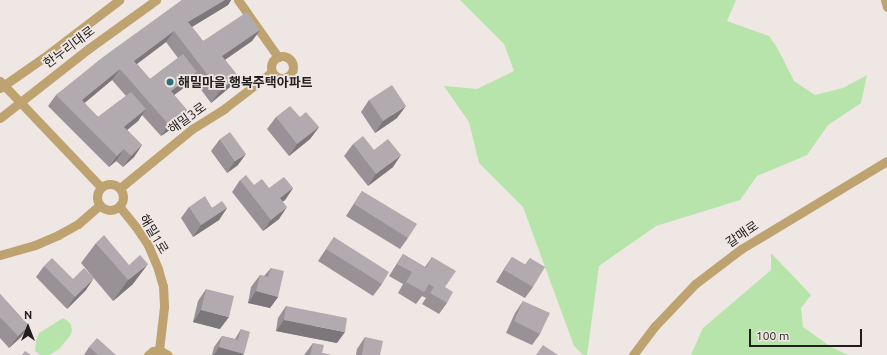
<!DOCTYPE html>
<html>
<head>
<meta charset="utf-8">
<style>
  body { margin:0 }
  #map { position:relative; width:887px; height:355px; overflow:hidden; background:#efe7e3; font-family:Ubuntu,"Noto Sans KR",sans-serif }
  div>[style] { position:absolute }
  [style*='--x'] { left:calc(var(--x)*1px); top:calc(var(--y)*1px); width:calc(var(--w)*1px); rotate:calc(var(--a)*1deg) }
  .green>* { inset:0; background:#b7e4aa }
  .minor>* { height:9px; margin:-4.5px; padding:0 4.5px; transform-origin:4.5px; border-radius:4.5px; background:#bea370 }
  .minor>.ring { margin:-4.5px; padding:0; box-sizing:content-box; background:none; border:9px solid #bea370; border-radius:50% }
  .wall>* { inset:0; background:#989296 }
  .shaded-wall>* { inset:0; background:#7c777a }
  .building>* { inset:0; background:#b1aaae }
  .dots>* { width:11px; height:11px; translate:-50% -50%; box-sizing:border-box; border:2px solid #efe7e3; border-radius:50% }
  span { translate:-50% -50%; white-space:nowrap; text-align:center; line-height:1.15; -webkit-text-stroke:3.5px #efe7e3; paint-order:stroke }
  .street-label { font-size:13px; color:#211e1d }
  .poi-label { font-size:13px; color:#211e1d; font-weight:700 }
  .left { translate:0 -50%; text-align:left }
  .north { position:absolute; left:8px; top:307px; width:40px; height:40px; -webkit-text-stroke:3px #efe7e3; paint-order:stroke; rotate:0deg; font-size:11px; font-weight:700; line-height:16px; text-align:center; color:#211e1d }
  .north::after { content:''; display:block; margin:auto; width:14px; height:18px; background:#211e1d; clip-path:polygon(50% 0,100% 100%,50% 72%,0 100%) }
  .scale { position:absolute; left:749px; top:329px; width:113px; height:18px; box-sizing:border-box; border:2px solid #211e1d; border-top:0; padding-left:5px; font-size:12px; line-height:14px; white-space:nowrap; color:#211e1d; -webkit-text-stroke:3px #efe7e3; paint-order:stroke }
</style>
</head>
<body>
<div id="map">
  <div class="green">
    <div style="clip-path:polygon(460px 0,736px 0,727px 21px,769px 36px,778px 49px,794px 81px,815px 95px,843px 88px,867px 75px,861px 103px,828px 125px,807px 155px,757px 176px,740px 200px,656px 226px,599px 266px,587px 355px,583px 355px,574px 346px,523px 207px,479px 163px,469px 122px,444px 86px,477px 89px,514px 71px,504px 44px)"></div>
    <div style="clip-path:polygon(771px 253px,811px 295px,801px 308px,803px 327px,831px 347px,848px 355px,691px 355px,703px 328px,771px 270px)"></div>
    <div style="clip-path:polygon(63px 318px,68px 321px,71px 325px,72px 331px,70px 336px,59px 349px,50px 355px,40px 355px,35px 351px,36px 341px,39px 333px)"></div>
  </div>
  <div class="minor">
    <div style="--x:238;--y:0;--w:70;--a:54.9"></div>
    <div style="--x:885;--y:0;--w:7;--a:74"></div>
    <div class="ring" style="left:271px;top:56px;width:13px;height:13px"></div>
    <div style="--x:0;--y:81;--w:146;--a:46.4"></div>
    <div style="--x:0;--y:88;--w:52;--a:-34.9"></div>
    <div style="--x:43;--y:58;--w:96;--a:-37.3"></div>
    <div style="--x:0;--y:118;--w:112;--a:-38.1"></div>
    <div style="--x:88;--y:49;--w:84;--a:-35.8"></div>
    <div class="ring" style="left:97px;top:184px;width:17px;height:17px"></div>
    <div style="--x:120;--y:188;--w:93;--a:-39.3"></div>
    <div style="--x:192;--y:129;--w:39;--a:-32"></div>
    <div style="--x:225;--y:108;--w:59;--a:-37.5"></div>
    <div style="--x:119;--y:206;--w:27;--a:51"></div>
    <div style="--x:136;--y:227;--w:22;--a:56"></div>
    <div style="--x:148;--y:245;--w:26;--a:67"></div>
    <div style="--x:158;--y:269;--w:18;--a:74"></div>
    <div style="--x:163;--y:286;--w:21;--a:87"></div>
    <div style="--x:164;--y:307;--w:43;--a:96.6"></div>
    <div style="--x:0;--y:255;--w:36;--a:-16"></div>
    <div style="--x:35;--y:245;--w:25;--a:-23"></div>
    <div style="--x:58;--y:235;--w:23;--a:-29"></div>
    <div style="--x:78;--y:224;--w:29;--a:-41"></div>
    <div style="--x:148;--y:355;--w:6;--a:-39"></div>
    <div style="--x:153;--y:351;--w:6;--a:-9"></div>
    <div style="--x:159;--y:350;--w:10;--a:29"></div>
    <div style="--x:633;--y:355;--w:36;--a:-53"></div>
    <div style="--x:655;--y:326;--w:58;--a:-46.4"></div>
    <div style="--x:695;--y:284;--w:58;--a:-37.3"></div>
    <div style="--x:741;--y:249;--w:170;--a:-31.1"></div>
  </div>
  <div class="wall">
    <div style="clip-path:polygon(evenodd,182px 0,231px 0,228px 5px,192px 27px,203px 41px,260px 30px,252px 41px,225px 60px,238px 76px,230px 87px,211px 103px,193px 79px,189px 84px,174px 95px,180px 123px,161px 136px,142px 115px,138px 121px,127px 130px,142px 145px,134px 157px,123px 167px,116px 161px,109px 167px,48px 106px,56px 95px,182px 0,166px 42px,178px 58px,150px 79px,137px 64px,166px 42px,182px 0,112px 80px,126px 96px,98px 117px,84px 103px,112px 80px)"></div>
    <div style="clip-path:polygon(369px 100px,397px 118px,375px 133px,361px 112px)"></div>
    <div style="clip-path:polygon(276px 117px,300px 117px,319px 127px,310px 139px,289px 156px,267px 129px)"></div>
    <div style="clip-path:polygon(220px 139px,238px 165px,227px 173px,211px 151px)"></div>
    <div style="clip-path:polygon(353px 144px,374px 150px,393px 167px,368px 186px,344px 156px)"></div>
    <div style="clip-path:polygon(240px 180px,254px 185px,269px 188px,293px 188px,285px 200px,283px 201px,279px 219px,263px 231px,232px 192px)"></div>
    <div style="clip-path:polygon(362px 191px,408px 238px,400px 249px,346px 216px)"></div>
    <div style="clip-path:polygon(189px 207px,227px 208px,219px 220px,193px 237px,181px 218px)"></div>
    <div style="clip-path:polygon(334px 237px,382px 284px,373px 296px,318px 261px)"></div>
    <div style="clip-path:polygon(96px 243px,133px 284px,113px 301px,81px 263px)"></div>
    <div style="clip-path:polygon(403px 254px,425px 267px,432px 257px,445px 287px,447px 303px,439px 314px,422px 304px,426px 298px,422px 296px,416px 304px,398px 293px,403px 284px,389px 276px)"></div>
    <div style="clip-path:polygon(512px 257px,525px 265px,530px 258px,533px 287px,525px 298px,496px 282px,504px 269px)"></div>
    <div style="clip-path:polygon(44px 266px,73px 279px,86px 290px,67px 309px,36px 277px)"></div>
    <div style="clip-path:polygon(271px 268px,278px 297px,270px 308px,248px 303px,251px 287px,260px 275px,264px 276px)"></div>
    <div style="clip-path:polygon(206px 289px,220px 329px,193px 322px,198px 301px)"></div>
    <div style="clip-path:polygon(0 294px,29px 326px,21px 337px,9px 348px,0 338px)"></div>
    <div style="clip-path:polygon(523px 301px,540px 334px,532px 345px,506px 333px,515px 313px)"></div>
    <div style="clip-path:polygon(286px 306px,337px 343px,276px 331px,278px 318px)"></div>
    <div style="clip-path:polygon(241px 329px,243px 355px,212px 355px,214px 347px,222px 336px,235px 339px)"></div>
    <div style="clip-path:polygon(365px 337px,380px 355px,356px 355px,357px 349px)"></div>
    <div style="clip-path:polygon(313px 343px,322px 353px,331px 355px,304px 355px)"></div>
    <div style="clip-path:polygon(89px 347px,116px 355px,84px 355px)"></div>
  </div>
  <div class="shaded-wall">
    <div style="clip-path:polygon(225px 0,231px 0,228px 5px,180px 34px,188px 22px)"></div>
    <div style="clip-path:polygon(260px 30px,252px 41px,214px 67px,222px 56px)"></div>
    <div style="clip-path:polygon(174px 31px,166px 42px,126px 72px,134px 61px)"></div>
    <div style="clip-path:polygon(120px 69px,112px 80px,74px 112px,82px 100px)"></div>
    <div style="clip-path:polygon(197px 72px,189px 84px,163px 103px,171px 91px)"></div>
    <div style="clip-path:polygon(238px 76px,230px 87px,211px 103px,220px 91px)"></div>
    <div style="clip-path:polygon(406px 106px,397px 118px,375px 133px,383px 121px)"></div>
    <div style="clip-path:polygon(146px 109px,138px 121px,116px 139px,124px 127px)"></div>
    <div style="clip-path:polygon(188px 111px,180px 123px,161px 136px,169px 125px)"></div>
    <div style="clip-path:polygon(319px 127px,310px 139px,289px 156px,297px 144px)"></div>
    <div style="clip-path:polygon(142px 145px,134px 157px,123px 167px,131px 156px)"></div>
    <div style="clip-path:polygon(124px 149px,116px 161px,109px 167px,117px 156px)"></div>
    <div style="clip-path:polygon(246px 154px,238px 165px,227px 173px,235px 161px)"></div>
    <div style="clip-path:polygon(401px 155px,393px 167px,368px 186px,376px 174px)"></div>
    <div style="clip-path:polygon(293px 188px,285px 200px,272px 210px,280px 198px)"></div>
    <div style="clip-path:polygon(287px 207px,279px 219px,263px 231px,271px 220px)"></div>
    <div style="clip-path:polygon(227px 208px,219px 220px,193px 237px,201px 225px)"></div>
    <div style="clip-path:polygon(148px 264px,133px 284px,113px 301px,128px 280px)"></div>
    <div style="clip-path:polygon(94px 278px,86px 290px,67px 309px,75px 297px)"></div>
    <div style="clip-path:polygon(256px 291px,278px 297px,270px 308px,248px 303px)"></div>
    <div style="clip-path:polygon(201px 310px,229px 317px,220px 329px,193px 322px)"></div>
    <div style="clip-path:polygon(284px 320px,345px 332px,337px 343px,276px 331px)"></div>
    <div style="clip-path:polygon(29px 326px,21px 337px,9px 348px,18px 336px)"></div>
    <div style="clip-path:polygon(219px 347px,244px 354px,243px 355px,214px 355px)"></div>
  </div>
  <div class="building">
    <div style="clip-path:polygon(182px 0,225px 0,188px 22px,203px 41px,247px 12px,260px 30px,222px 56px,238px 76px,220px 91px,174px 31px,134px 61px,150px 79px,183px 54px,197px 72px,171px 91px,188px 111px,169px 125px,120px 69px,82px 100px,98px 117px,131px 92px,146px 109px,124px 127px,142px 145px,131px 156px,124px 149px,117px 156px,56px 95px,103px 57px)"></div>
    <div style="clip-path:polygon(392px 85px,406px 106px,383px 121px,369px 100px)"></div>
    <div style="clip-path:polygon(290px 106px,300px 117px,306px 112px,319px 127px,297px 144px,276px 117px)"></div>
    <div style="clip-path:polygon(230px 132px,246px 154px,235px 161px,220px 139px)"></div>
    <div style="clip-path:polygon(363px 136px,374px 150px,388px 139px,401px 155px,376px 174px,353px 144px)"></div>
    <div style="clip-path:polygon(246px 175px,254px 185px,262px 179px,269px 188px,284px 177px,293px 188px,280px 198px,287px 207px,271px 220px,240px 180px)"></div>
    <div style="clip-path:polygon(362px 191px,417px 224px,408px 238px,354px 204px)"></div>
    <div style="clip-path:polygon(205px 196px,212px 208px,222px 201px,227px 208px,201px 225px,189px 207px)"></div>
    <div style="clip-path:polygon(104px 235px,129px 265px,140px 255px,148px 264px,128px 280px,96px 243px)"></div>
    <div style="clip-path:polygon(334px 237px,389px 272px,382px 284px,326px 249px)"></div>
    <div style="clip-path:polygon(403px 254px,426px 268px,432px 257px,456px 271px,445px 287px,453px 292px,447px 303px,430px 293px,434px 287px,429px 284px,424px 292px,406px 282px,412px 272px,397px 264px)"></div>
    <div style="clip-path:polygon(512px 257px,526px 265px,530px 258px,545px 267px,533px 287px,504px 270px)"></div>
    <div style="clip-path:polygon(52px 258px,73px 279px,84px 268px,94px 278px,75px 297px,44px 266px)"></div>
    <div style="clip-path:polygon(271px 268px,284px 271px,278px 297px,256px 291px,260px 275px,268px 277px)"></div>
    <div style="clip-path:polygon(206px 289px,234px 296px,229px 317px,201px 310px)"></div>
    <div style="clip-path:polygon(0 294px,29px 326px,18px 336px,0 317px)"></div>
    <div style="clip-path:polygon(523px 301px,550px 313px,540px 334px,514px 321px)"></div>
    <div style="clip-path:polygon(286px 306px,347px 318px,345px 332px,284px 320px)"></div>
    <div style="clip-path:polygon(241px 329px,250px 332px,244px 354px,219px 347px,222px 336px,238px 340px)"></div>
    <div style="clip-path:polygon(365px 337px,383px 341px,380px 355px,362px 355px)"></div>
    <div style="clip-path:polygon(97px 338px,116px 355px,98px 355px,89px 347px)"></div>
    <div style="clip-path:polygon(313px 343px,324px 345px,322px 353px,331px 355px,310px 355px)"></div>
    <div style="clip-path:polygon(543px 345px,558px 355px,536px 355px)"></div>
    <div style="clip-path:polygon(25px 351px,31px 355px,22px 355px)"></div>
  </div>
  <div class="dots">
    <div style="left:170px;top:82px;background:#2a727e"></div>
  </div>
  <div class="street-label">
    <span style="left:69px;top:47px;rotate:-37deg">한누리대로</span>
    <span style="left:187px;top:118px;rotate:-36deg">해밀3로</span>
    <span style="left:154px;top:234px;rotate:59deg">해밀1로</span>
    <span style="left:742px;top:234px;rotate:-34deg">갈매로</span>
  </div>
  <div class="poi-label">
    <span class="left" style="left:178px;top:82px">해밀마을 행복주택아파트</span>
  </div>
  <div class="north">N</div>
  <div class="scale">100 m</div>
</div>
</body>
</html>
